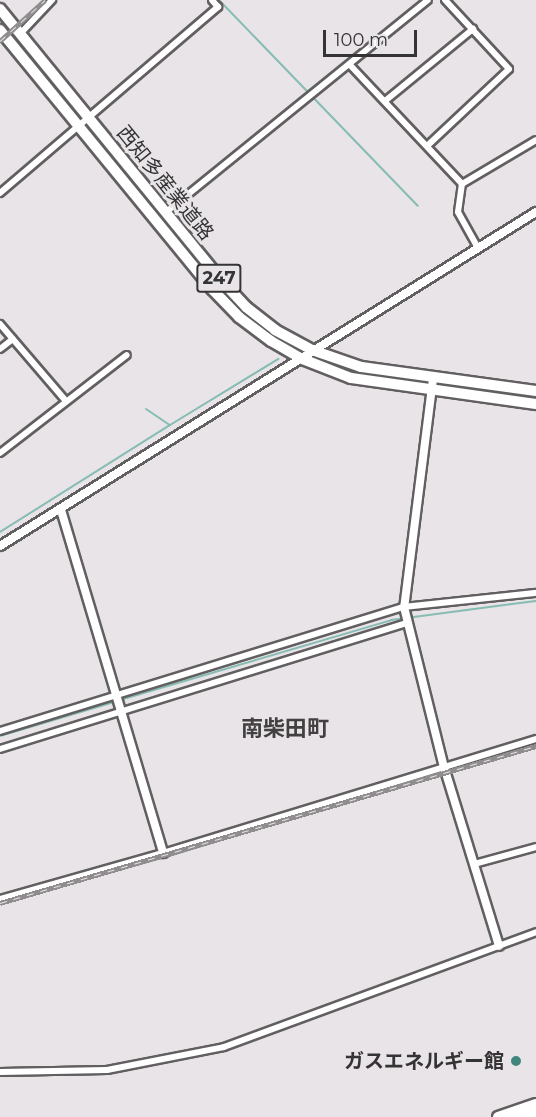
<!DOCTYPE html>
<html>
<head>
<meta charset="utf-8">
<style>
  body { margin:0 }
  #map { position:relative; width:536px; height:1117px; overflow:hidden; background:#e8e4e7; font-family:Montserrat,"Noto Sans JP",sans-serif }
  div>[style] { position:absolute }
  [style*='--x'] { left:calc(var(--x)*1px); top:calc(var(--y)*1px); width:calc(var(--w)*1px); rotate:calc(var(--a)*1deg) }
  .stream>* { height:2px; margin:-1px; padding:0 1px; transform-origin:1px; border-radius:1px; background:#86bcb3 }
  .roads { filter:drop-shadow(2px 0 #625f61) drop-shadow(-2px 0 #625f61) drop-shadow(0 2px #625f61) drop-shadow(0 -2px #625f61) }
  .minor>* { height:6px; margin:-3px; padding:0 3px; transform-origin:3px; border-radius:3px; background:#fff }
  .tertiary>* { height:8px; margin:-4px; padding:0 4px; transform-origin:4px; border-radius:4px; background:#fff }
  .primary>* { height:10px; margin:-5px; padding:0 5px; transform-origin:5px; border-radius:5px; background:#fff }
  .trunk>* { height:10px; margin:-5px; padding:0 5px; transform-origin:5px; border-radius:5px; background:#fff }
  .motorway>* { height:12px; margin:-6px; padding:0 6px; transform-origin:6px; border-radius:6px; background:#fff }
  .rail>* { height:4.5px; margin-top:-2.25px; transform-origin:0; background:repeating-linear-gradient(90deg,#e8e4e7 0 7px,#908d8f 0 14px); box-sizing:border-box; border-block:2px solid #908d8f }
  .dots>* { width:16px; height:16px; translate:-50% -50%; box-sizing:border-box; border:3px solid #e8e4e7; border-radius:50% }
  span { translate:-50% -50%; white-space:nowrap; text-align:center; line-height:1.15; -webkit-text-stroke:6px #e8e4e7; paint-order:stroke }
  .shield-label span { padding:2px 4px; background:#e8e4e7; border:2px solid; border-radius:4px; -webkit-text-stroke-width:0 }
  .shield-label { font-size:18px; color:#353435; font-weight:700 }
  .street-label { font-size:20px; color:#353435 }
  .poi-label { font-size:20px; color:#353435; font-weight:700 }
  .right { translate:-100% -50%; text-align:right }
  .quarter-label { font-size:22px; color:#434042; font-weight:700 }
  .scale { position:absolute; left:323px; top:30px; width:94px; height:27px; box-sizing:border-box; border:3px solid #353435; border-top:0; padding-left:8px; font-size:18px; line-height:21px; white-space:nowrap; color:#353435; -webkit-text-stroke:4px #e8e4e7; paint-order:stroke }
</style>
</head>
<body>
<div id="map">
  <div class="stream">
    <div style="--x:219;--y:0;--w:286;--a:46"></div>
    <div style="--x:146;--y:409;--w:29;--a:34"></div>
    <div style="--x:170;--y:425;--w:127;--a:-31.4"></div>
    <div style="--x:0;--y:532;--w:201;--a:-32.2"></div>
    <div style="--x:120;--y:700;--w:283;--a:-16.4"></div>
    <div style="--x:391;--y:620;--w:146;--a:-7.5"></div>
    <div style="--x:0;--y:736;--w:119;--a:-16.6"></div>
  </div>
  <div class="roads">
    <div class="minor">
      <div style="--x:20;--y:34;--w:47;--a:-46.7"></div>
      <div style="--x:350;--y:65;--w:163;--a:46.7"></div>
      <div style="--x:385;--y:101;--w:114;--a:-39.3"></div>
      <div style="--x:427;--y:146;--w:112;--a:-43.2"></div>
      <div style="--x:509;--y:69;--w:94;--a:-132.8"></div>
      <div style="--x:0;--y:193;--w:287;--a:-40.5"></div>
      <div style="--x:218;--y:7;--w:9;--a:-131"></div>
      <div style="--x:165;--y:213;--w:338;--a:-39"></div>
      <div style="--x:478;--y:248;--w:41;--a:-119.1"></div>
      <div style="--x:458;--y:212;--w:28;--a:-82"></div>
      <div style="--x:462;--y:184;--w:86;--a:-30.7"></div>
      <div style="--x:0;--y:324;--w:101;--a:49.4"></div>
      <div style="--x:0;--y:349;--w:16;--a:-38"></div>
      <div style="--x:0;--y:453;--w:160;--a:-37.7"></div>
      <div style="--x:0;--y:731;--w:423;--a:-17.1"></div>
      <div style="--x:404;--y:607;--w:133;--a:-6.1"></div>
      <div style="--x:0;--y:749;--w:427;--a:-17.2"></div>
      <div style="--x:474;--y:864;--w:64;--a:-15.3"></div>
      <div style="--x:0;--y:899;--w:169;--a:-15.8"></div>
      <div style="--x:163;--y:853;--w:390;--a:-17"></div>
      <div style="--x:0;--y:1072;--w:107;--a:-1.1"></div>
      <div style="--x:107;--y:1070;--w:119;--a:-11.1"></div>
      <div style="--x:224;--y:1047;--w:333;--a:-20.2"></div>
    </div>
    <div class="tertiary">
      <div style="--x:433;--y:379;--w:230;--a:97.2"></div>
      <div style="--x:404;--y:607;--w:165;--a:76"></div>
      <div style="--x:444;--y:767;--w:187;--a:72.9"></div>
      <div style="--x:61;--y:510;--w:358;--a:73.4"></div>
      <div style="--x:0;--y:546;--w:632;--a:-31.93"></div>
    </div>
    <div class="primary">
      <div style="--x:498;--y:1117;--w:40;--a:-18.9"></div>
    </div>
    <div class="trunk">
      <div style="--x:0;--y:9;--w:350;--a:50.8"></div>
      <div style="--x:221;--y:280;--w:37;--a:47"></div>
      <div style="--x:246;--y:307;--w:37;--a:38"></div>
      <div style="--x:275;--y:330;--w:42;--a:28.4"></div>
      <div style="--x:312;--y:350;--w:52;--a:19.1"></div>
      <div style="--x:361;--y:367;--w:177;--a:7.8"></div>
      <div style="--x:0;--y:30;--w:335;--a:50.7"></div>
      <div style="--x:212;--y:289;--w:39;--a:46"></div>
      <div style="--x:239;--y:317;--w:40;--a:37"></div>
      <div style="--x:271;--y:341;--w:34;--a:30"></div>
      <div style="--x:300;--y:358;--w:55;--a:21.4"></div>
      <div style="--x:351;--y:378;--w:187;--a:8"></div>
    </div>
    <div class="motorway">
      <div style="--x:516;--y:1117;--w:21;--a:-17"></div>
    </div>
  </div>
  <div class="rail">
    <div style="--x:0;--y:41;--w:61;--a:-42.3"></div>
    <div style="--x:0;--y:903;--w:559;--a:-16.33"></div>
  </div>
  <div class="dots">
    <div style="left:516px;top:1061px;background:#41867d"></div>
  </div>
  <div class="shield-label">
    <span style="left:219px;top:278px">247</span>
  </div>
  <div class="street-label">
    <span style="left:165px;top:183px;rotate:51deg">西知多産業道路</span>
  </div>
  <div class="poi-label">
    <span class="right" style="left:504px;top:1061px">ガスエネルギー館</span>
  </div>
  <div class="quarter-label">
    <span style="left:285px;top:729px">南柴田町</span>
  </div>
  <div class="scale">100 m</div>
</div>
</body>
</html>
